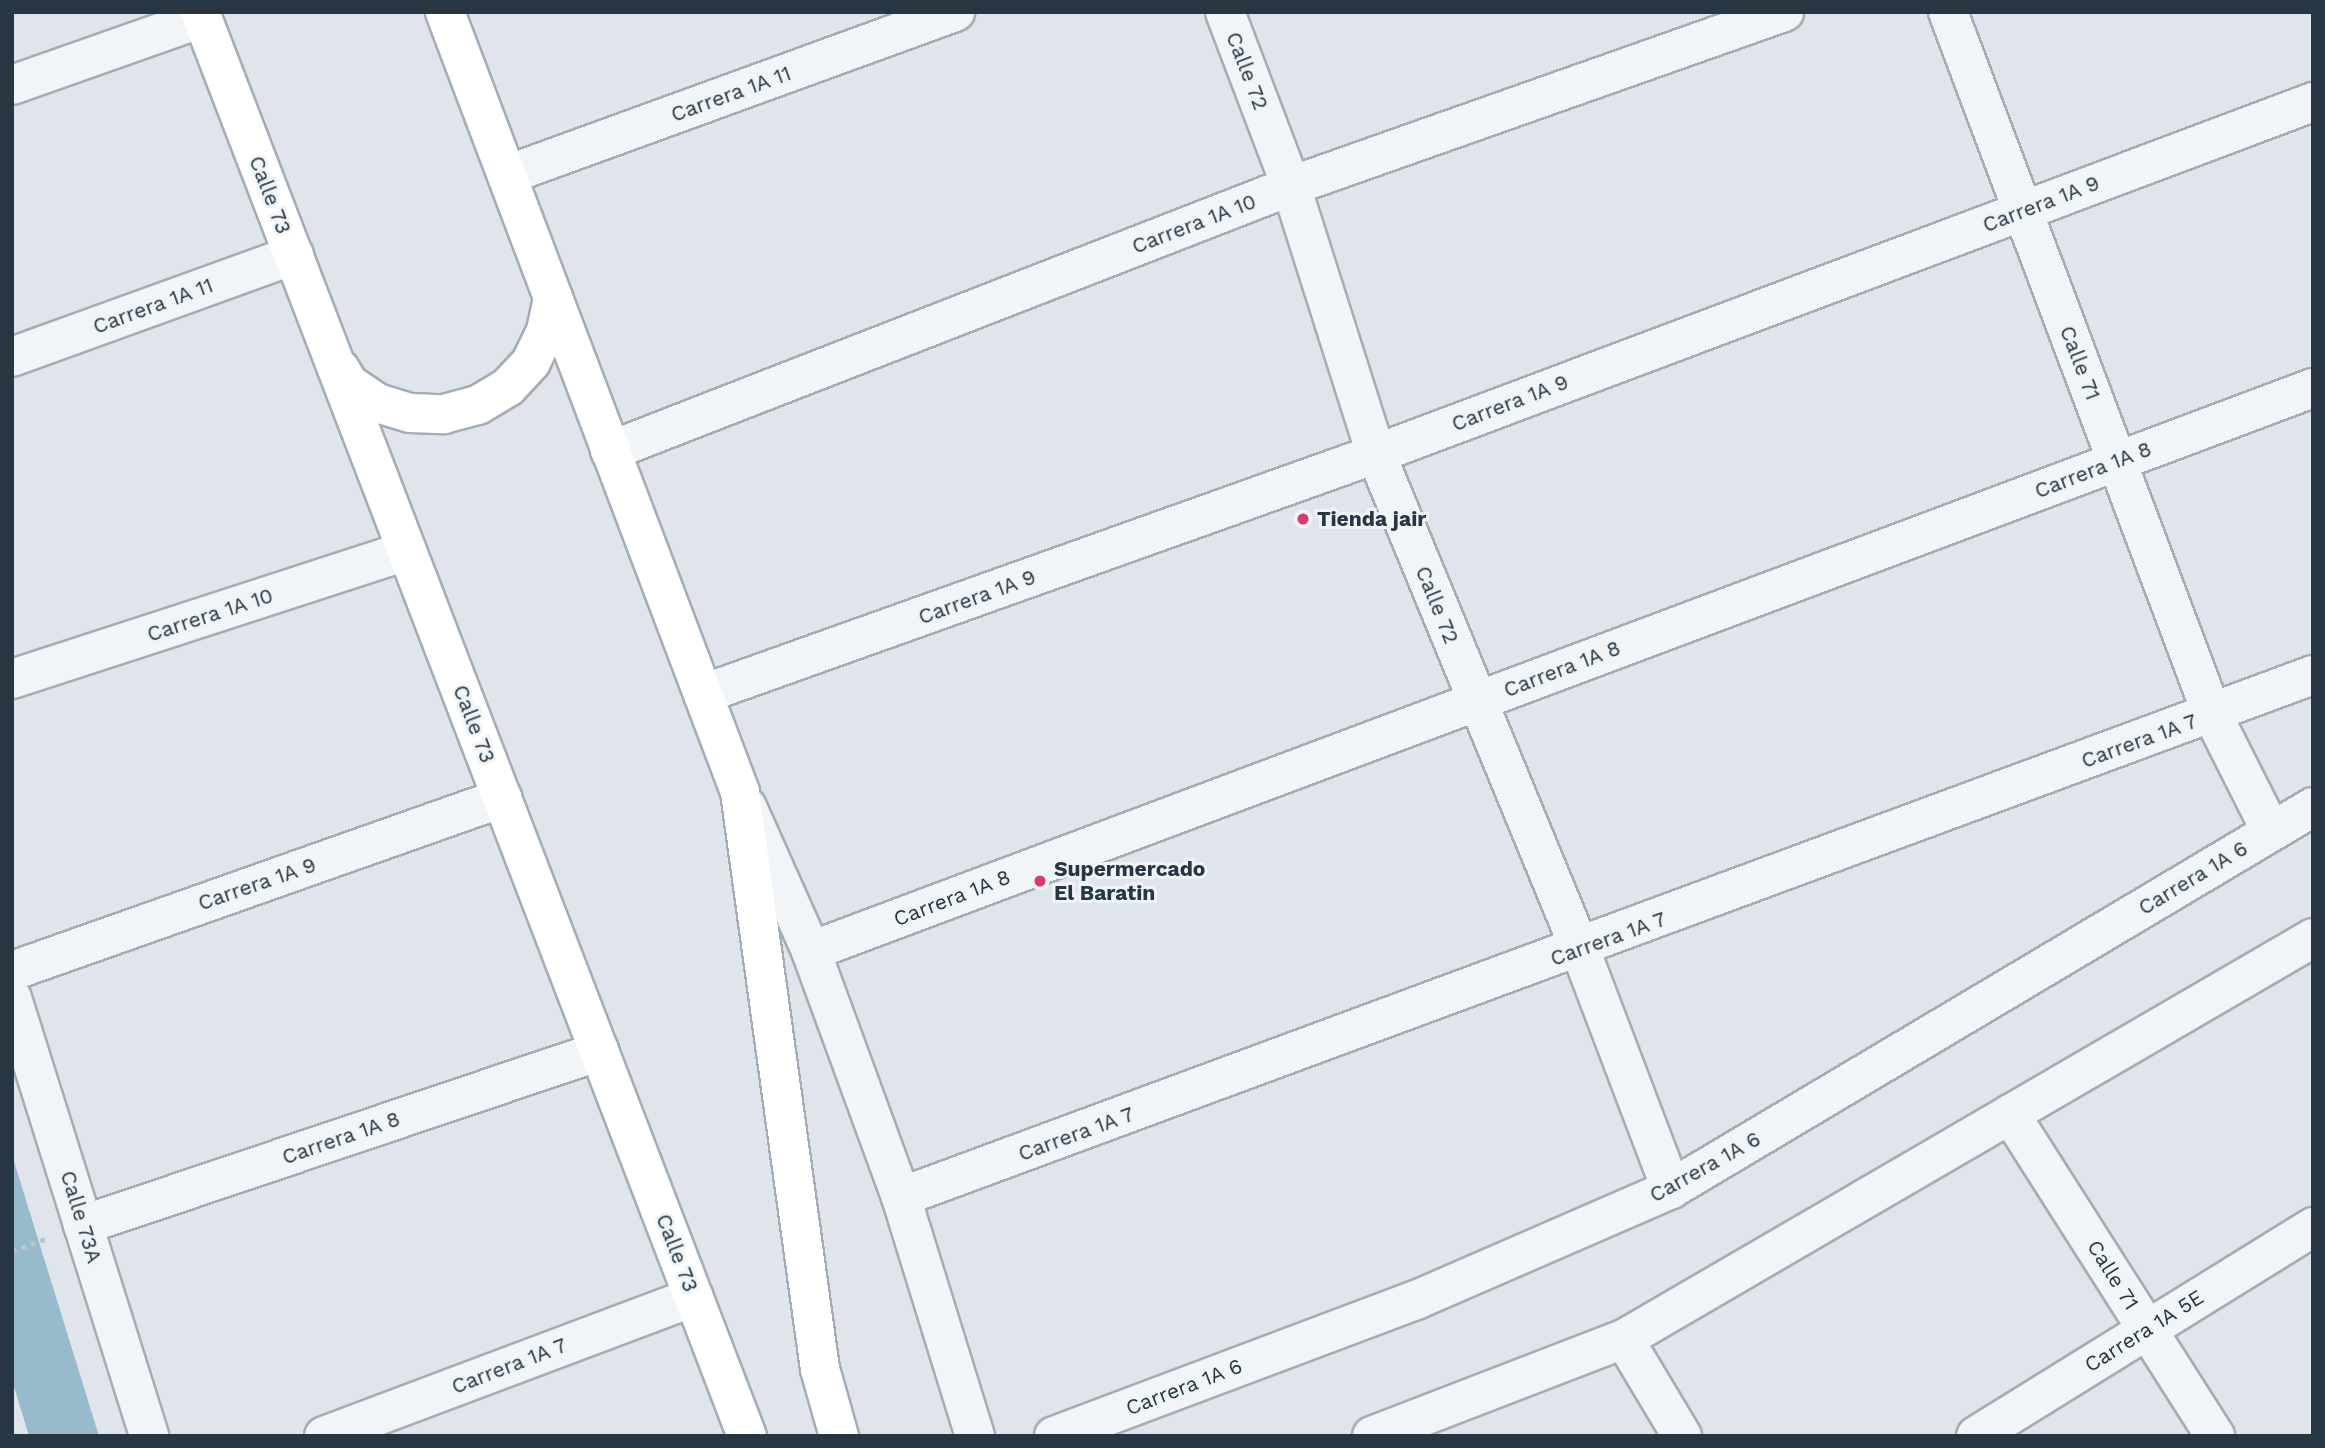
<!DOCTYPE html>
<html>
<head>
<meta charset="utf-8">
<style>
  body { margin:0 }
  #map { position:relative; width:2325px; height:1448px; overflow:hidden; background:#dfe5ea; font-family:"Work Sans",sans-serif }
  div>[style] { position:absolute }
  [style*='--x'] { left:calc(var(--x)*1px); top:calc(var(--y)*1px); width:calc(var(--w)*1px); rotate:calc(var(--a)*1deg) }
  .water>* { inset:0; background:#97bacd }
  .path>* { height:4.5px; margin-top:-2.25px; transform-origin:0; background:repeating-linear-gradient(90deg,#bdc3c9 0 5px,transparent 0 10px) }
  .roads { filter:drop-shadow(2px 0 #a4adb5) drop-shadow(-2px 0 #a4adb5) drop-shadow(0 2px #a4adb5) drop-shadow(0 -2px #a4adb5) }
  .minor>* { height:38px; margin:-19px; padding:0 19px; transform-origin:19px; border-radius:19px; background:#f2f5f8 }
  .major>* { height:38px; margin:-19px; padding:0 19px; transform-origin:19px; border-radius:19px; background:#fff }
  .dots>* { width:19px; height:19px; translate:-50% -50%; box-sizing:border-box; border:4px solid #eff4f7; border-radius:50% }
  span { translate:-50% -50%; white-space:nowrap; text-align:center; line-height:1.15; -webkit-text-stroke:6px #eff4f7; paint-order:stroke }
  .street-label { font-size:21px; color:#273643 }
  .poi-label { font-size:21px; color:#273643; font-weight:700 }
  .left { translate:0 -50%; text-align:left }
  .frame { position:absolute; inset:0; border:14px solid #273643; pointer-events:none }
</style>
</head>
<body>
<div id="map">
  <div class="water">
    <div style="clip-path:polygon(12px 1155px,99px 1436px,29px 1436px,12px 1380px)"></div>
  </div>
  <div class="path">
    <div style="--x:12;--y:1251;--w:38;--a:-20"></div>
  </div>
  <div class="roads">
    <div class="minor">
      <div style="--x:1225;--y:12;--w:186;--a:69.2"></div>
      <div style="--x:1291;--y:186;--w:281;--a:72.4"></div>
      <div style="--x:1376;--y:454;--w:535;--a:67.6"></div>
      <div style="--x:1580;--y:949;--w:257;--a:69.2"></div>
      <div style="--x:1948;--y:12;--w:750;--a:69.39"></div>
      <div style="--x:2212;--y:714;--w:131;--a:63.2"></div>
      <div style="--x:12;--y:85;--w:201;--a:-19.4"></div>
      <div style="--x:507;--y:175;--w:477;--a:-20"></div>
      <div style="--x:12;--y:357;--w:300;--a:-19.9"></div>
      <div style="--x:610;--y:451;--w:731;--a:-21.26"></div>
      <div style="--x:1291;--y:186;--w:523;--a:-19.44"></div>
      <div style="--x:12;--y:679;--w:415;--a:-18"></div>
      <div style="--x:703;--y:694;--w:715;--a:-19.63"></div>
      <div style="--x:1376;--y:454;--w:1001;--a:-20.59"></div>
      <div style="--x:747;--y:807;--w:158;--a:66"></div>
      <div style="--x:811;--y:951;--w:262;--a:69.9"></div>
      <div style="--x:901;--y:1197;--w:250;--a:72.8"></div>
      <div style="--x:811;--y:951;--w:1604;--a:-20.55"></div>
      <div style="--x:12;--y:971;--w:520;--a:-19.45"></div>
      <div style="--x:12;--y:998;--w:459;--a:72.6"></div>
      <div style="--x:2010;--y:1114;--w:382;--a:57.5"></div>
      <div style="--x:901;--y:1197;--w:1505;--a:-20.29"></div>
      <div style="--x:83;--y:1225;--w:545;--a:-18.6"></div>
      <div style="--x:1624;--y:1339;--w:113;--a:59.1"></div>
      <div style="--x:324;--y:1436;--w:395;--a:-20.6"></div>
      <div style="--x:1054;--y:1436;--w:387;--a:-20.6"></div>
      <div style="--x:1416;--y:1300;--w:278;--a:-23.5"></div>
      <div style="--x:1671;--y:1189;--w:747;--a:-30.75"></div>
      <div style="--x:1372;--y:1436;--w:270;--a:-21.1"></div>
      <div style="--x:1624;--y:1339;--w:797;--a:-30.2"></div>
      <div style="--x:1976;--y:1436;--w:397;--a:-31.8"></div>
    </div>
    <div class="major">
      <div style="--x:200;--y:12;--w:1525;--a:68.99"></div>
      <div style="--x:445;--y:12;--w:834;--a:69.28"></div>
      <div style="--x:740;--y:792;--w:583;--a:82.11"></div>
      <div style="--x:820;--y:1369;--w:70;--a:74.2"></div>
      <div style="--x:340;--y:369;--w:17;--a:59"></div>
      <div style="--x:349;--y:384;--w:34;--a:34"></div>
      <div style="--x:377;--y:403;--w:34;--a:17"></div>
      <div style="--x:410;--y:413;--w:34;--a:2"></div>
      <div style="--x:444;--y:414;--w:35;--a:-15"></div>
      <div style="--x:478;--y:405;--w:35;--a:-31"></div>
      <div style="--x:508;--y:387;--w:34;--a:-47"></div>
      <div style="--x:531;--y:362;--w:34;--a:-64"></div>
      <div style="--x:546;--y:331;--w:34;--a:-78"></div>
    </div>
  </div>
  <div class="dots">
    <div style="left:1303px;top:519px;background:#da396d"></div>
    <div style="left:1040px;top:881px;background:#da396d"></div>
  </div>
  <div class="street-label">
    <span style="left:1247px;top:71px;rotate:69deg">Calle 72</span>
    <span style="left:731px;top:94px;rotate:-20deg">Carrera 1A 11</span>
    <span style="left:270px;top:195px;rotate:69deg">Calle 73</span>
    <span style="left:2041px;top:204px;rotate:-21deg">Carrera 1A 9</span>
    <span style="left:1194px;top:224px;rotate:-21deg">Carrera 1A 10</span>
    <span style="left:153px;top:306px;rotate:-20deg">Carrera 1A 11</span>
    <span style="left:2080px;top:363px;rotate:69deg">Calle 71</span>
    <span style="left:1510px;top:403px;rotate:-21deg">Carrera 1A 9</span>
    <span style="left:2093px;top:470px;rotate:-21deg">Carrera 1A 8</span>
    <span style="left:977px;top:597px;rotate:-20deg">Carrera 1A 9</span>
    <span style="left:1437px;top:605px;rotate:68deg">Calle 72</span>
    <span style="left:210px;top:615px;rotate:-18deg">Carrera 1A 10</span>
    <span style="left:1562px;top:669px;rotate:-21deg">Carrera 1A 8</span>
    <span style="left:474px;top:724px;rotate:69deg">Calle 73</span>
    <span style="left:2139px;top:741px;rotate:-20deg">Carrera 1A 7</span>
    <span style="left:2193px;top:878px;rotate:-31deg">Carrera 1A 6</span>
    <span style="left:257px;top:884px;rotate:-19deg">Carrera 1A 9</span>
    <span style="left:952px;top:898px;rotate:-21deg">Carrera 1A 8</span>
    <span style="left:1608px;top:939px;rotate:-20deg">Carrera 1A 7</span>
    <span style="left:1076px;top:1134px;rotate:-20deg">Carrera 1A 7</span>
    <span style="left:341px;top:1138px;rotate:-19deg">Carrera 1A 8</span>
    <span style="left:1705px;top:1167px;rotate:-29deg">Carrera 1A 6</span>
    <span style="left:81px;top:1217px;rotate:73deg">Calle 73A</span>
    <span style="left:677px;top:1253px;rotate:69deg">Calle 73</span>
    <span style="left:2113px;top:1275px;rotate:58deg">Calle 71</span>
    <span style="left:2144px;top:1331px;rotate:-32deg">Carrera 1A 5E</span>
    <span style="left:509px;top:1366px;rotate:-21deg">Carrera 1A 7</span>
    <span style="left:1184px;top:1387px;rotate:-21deg">Carrera 1A 6</span>
  </div>
  <div class="poi-label">
    <span class="left" style="left:1317px;top:519px">Tienda jair</span>
    <span class="left" style="left:1054px;top:881px">Supermercado<br>El Baratin</span>
  </div>
  <div class="frame"></div>
</div>
</body>
</html>
